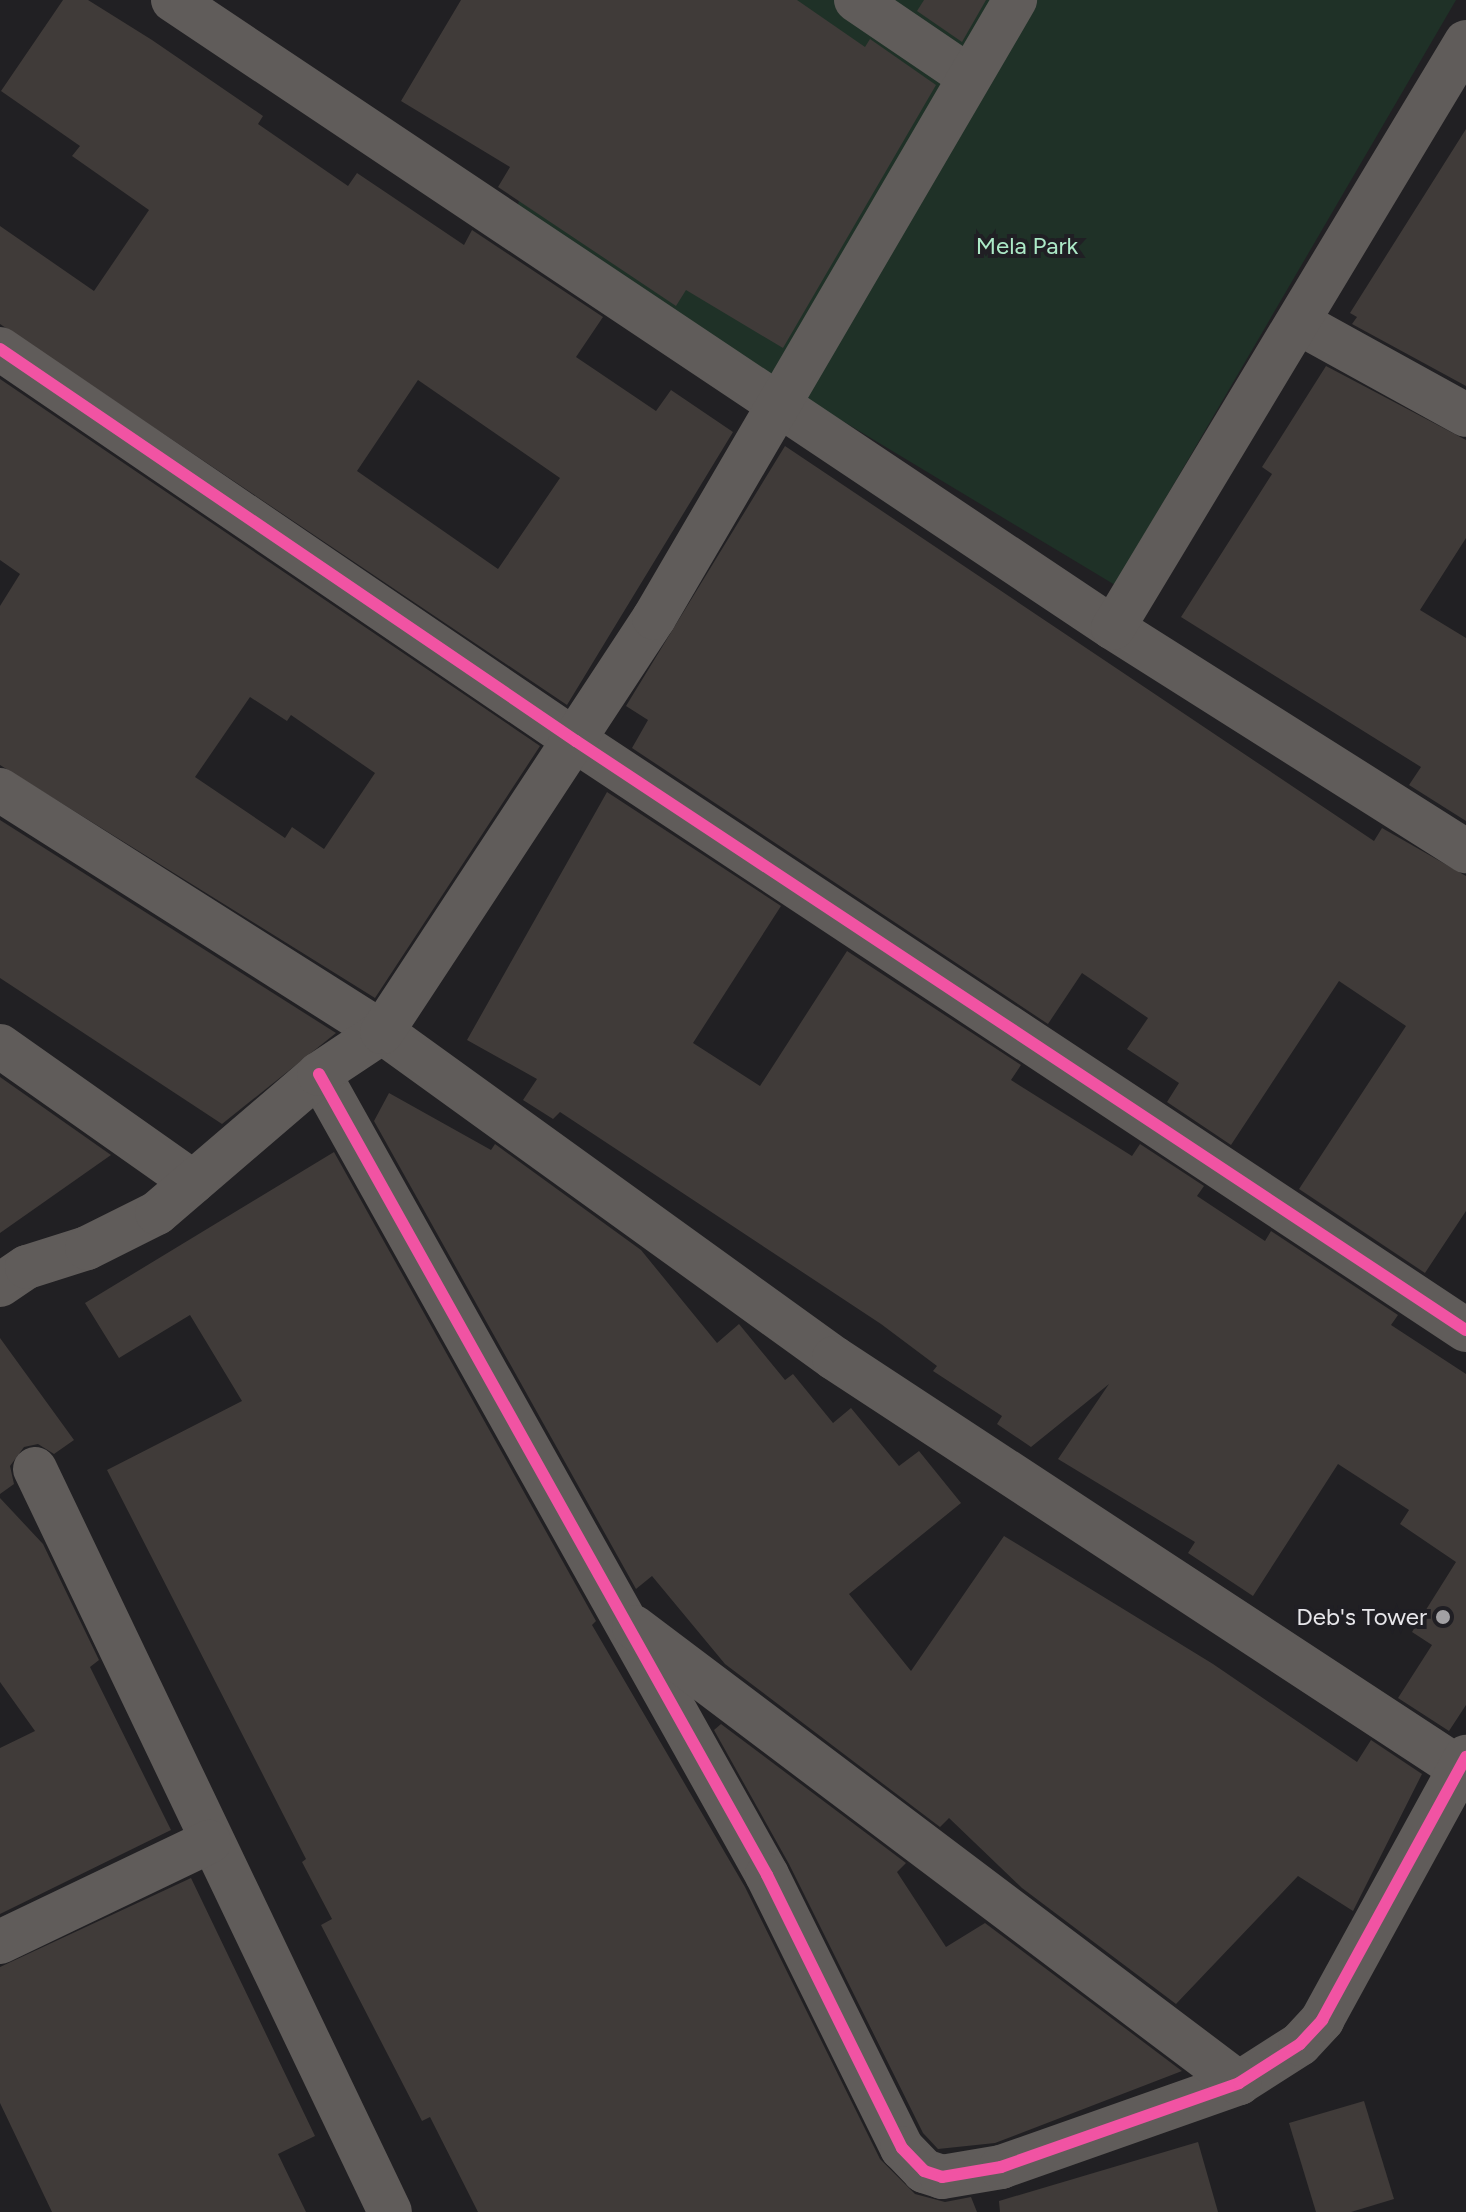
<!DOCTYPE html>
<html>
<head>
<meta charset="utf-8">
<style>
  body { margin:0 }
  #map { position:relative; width:1466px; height:2212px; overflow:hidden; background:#212023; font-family:Figtree,sans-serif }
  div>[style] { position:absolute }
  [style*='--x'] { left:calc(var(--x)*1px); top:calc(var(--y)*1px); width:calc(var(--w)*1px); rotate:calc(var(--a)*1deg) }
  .green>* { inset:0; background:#1f3127 }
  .building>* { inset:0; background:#403b39 }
  .street>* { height:44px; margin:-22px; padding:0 22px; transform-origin:22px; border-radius:22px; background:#605c5a }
  .cycleway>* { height:12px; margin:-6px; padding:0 6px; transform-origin:6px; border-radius:6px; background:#f153a3 }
  .dots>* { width:22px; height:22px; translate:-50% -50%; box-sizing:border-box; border:4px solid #201f24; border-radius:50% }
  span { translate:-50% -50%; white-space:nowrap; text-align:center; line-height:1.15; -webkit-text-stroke:8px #201f24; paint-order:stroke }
  .park-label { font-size:24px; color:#ace9c7 }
  .poi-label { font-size:24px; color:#e7e6ea }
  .right { translate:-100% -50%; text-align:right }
</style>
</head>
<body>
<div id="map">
  <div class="green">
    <div style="clip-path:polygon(552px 0,1456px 0,1115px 585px,515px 224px)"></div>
  </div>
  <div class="building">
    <div style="clip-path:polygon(evenodd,63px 0,88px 0,152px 40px,263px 116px,258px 124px,348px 186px,357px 173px,464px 245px,472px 230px,603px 317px,576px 357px,656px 411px,671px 390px,733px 432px,567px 705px,0 324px,0 226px,94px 291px,149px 210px,72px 156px,80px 146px,1px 91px,63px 0,418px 380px,560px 478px,498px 569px,357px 471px,418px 380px)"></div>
    <div style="clip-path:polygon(461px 0,797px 0,865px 47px,870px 39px,936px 85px,783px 348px,686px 290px,676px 306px,498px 187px,510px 167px,401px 101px)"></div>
    <div style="clip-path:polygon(924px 0,986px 0,962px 42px,917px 11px)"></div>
    <div style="clip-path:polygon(1466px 129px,1466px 386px,1352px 324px,1357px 317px,1350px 313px)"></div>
    <div style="clip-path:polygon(1326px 366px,1466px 440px,1466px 538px,1420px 610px,1466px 638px,1466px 821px,1409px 785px,1421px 767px,1181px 617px,1272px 474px,1262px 467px)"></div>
    <div style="clip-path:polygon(evenodd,0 379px,540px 746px,375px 998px,0 765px,0 606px,20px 574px,0 560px,0 379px,250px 697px,287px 721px,291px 715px,375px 773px,324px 849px,292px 827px,285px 838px,195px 777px,250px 697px)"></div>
    <div style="clip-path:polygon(785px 446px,1374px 841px,1382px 828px,1466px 876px,1466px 1211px,1425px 1273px,1299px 1189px,1406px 1026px,1339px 981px,1231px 1145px,1167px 1102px,1179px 1083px,1127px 1049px,1148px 1018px,1082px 973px,1048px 1024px,632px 748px,648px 720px,626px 706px)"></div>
    <div style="clip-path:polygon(607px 792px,781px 906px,693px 1043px,760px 1086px,847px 951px,1021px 1065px,1011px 1080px,1132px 1156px,1140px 1144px,1204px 1186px,1197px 1196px,1265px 1241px,1271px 1231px,1398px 1315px,1391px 1325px,1466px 1374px,1466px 1705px,1449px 1731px,1398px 1698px,1432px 1645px,1412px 1632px,1456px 1562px,1400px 1524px,1409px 1510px,1338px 1464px,1253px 1596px,1188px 1553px,1195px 1542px,1058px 1459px,1109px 1384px,1031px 1447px,997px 1424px,1002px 1416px,933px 1371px,937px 1366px,881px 1324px,560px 1112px,553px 1119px,523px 1100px,537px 1079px,467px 1040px)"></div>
    <div style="clip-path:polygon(0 820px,336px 1033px,222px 1124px,0 978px)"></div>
    <div style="clip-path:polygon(0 1077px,111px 1155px,0 1233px)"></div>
    <div style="clip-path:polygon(389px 1093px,491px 1150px,495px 1144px,641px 1250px,717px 1343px,739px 1324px,785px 1380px,793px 1374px,833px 1423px,851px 1408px,899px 1466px,919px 1451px,961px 1503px,849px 1594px,911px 1671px,1004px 1536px,1213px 1664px,1357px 1762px,1371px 1740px,1422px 1774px,1353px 1911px,1298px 1876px,1176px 2004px,1022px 1888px,949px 1818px,940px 1827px,725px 1664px,652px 1576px,636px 1589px,374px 1121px)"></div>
    <div style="clip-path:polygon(334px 1152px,596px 1621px,592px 1625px,745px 1887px,880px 2159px,915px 2194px,945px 2202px,971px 2197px,977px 2212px,478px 2212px,430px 2117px,422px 2121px,321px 1925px,332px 1919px,302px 1862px,306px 1859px,107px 1470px,242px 1401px,190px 1315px,119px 1358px,85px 1303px)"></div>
    <div style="clip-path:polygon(0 1338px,74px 1440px,54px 1454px,38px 1444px,24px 1447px,10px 1466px,14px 1484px,0 1494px)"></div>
    <div style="clip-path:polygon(0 1498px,43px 1544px,99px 1660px,90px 1667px,171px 1830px,0 1914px,0 1748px,35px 1731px,0 1682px)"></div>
    <div style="clip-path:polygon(721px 1724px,906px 1863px,897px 1872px,946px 1947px,985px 1923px,1182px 2071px,995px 2143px,938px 2149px,923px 2133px,789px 1864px,714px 1730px)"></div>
    <div style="clip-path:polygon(191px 1878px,315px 2136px,278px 2154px,306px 2212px,52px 2212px,0 2103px,0 1967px)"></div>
    <div style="clip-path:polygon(1364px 2101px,1394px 2199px,1351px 2212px,1316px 2212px,1289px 2123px)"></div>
    <div style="clip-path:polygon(1198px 2142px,1218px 2212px,1000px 2212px,999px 2201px)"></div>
  </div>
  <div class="street">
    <div style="--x:173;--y:0;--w:1130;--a:33.75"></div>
    <div style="--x:1113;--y:628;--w:418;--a:32.3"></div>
    <div style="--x:856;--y:0;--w:135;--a:34.2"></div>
    <div style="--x:1301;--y:324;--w:188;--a:28.9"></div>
    <div style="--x:0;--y:349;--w:697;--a:34.24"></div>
    <div style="--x:576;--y:741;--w:1067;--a:33.5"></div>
    <div style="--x:1113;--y:628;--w:684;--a:-58.94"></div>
    <div style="--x:0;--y:790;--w:452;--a:32.4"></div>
    <div style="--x:382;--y:1032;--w:557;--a:35.8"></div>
    <div style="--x:834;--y:1358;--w:751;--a:33.27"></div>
    <div style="--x:0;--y:1046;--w:236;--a:35.2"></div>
    <div style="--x:319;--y:1074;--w:918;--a:60.78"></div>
    <div style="--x:767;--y:1875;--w:305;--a:63.7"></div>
    <div style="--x:902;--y:2148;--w:32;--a:46"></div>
    <div style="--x:924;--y:2171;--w:19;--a:18"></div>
    <div style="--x:942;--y:2177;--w:60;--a:-9.6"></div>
    <div style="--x:1001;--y:2167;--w:252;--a:-19.4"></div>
    <div style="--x:1239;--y:2083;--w:72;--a:-32.6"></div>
    <div style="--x:1300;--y:2044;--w:33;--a:-47"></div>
    <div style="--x:1322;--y:2020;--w:300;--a:-61.3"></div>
    <div style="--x:0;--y:1285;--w:32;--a:-34"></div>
    <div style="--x:27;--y:1267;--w:63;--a:-17.6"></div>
    <div style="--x:87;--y:1248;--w:78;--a:-26.6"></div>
    <div style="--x:157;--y:1213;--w:213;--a:-40.6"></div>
    <div style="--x:319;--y:1074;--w:76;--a:-33.7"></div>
    <div style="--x:382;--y:1032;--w:495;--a:-56.7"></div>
    <div style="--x:654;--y:618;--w:716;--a:-59.71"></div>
    <div style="--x:35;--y:1469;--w:823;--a:64.46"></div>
    <div style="--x:634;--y:1627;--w:758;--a:37.01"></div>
    <div style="--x:0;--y:1942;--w:232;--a:-25.6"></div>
  </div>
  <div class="cycleway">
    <div style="--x:0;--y:349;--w:697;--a:34.24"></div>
    <div style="--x:576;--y:741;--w:1067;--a:33.5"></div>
    <div style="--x:319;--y:1074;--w:918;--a:60.78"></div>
    <div style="--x:767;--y:1875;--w:305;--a:63.7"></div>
    <div style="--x:902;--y:2148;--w:32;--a:46"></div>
    <div style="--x:924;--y:2171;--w:19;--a:18"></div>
    <div style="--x:942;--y:2177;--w:60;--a:-9.6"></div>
    <div style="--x:1001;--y:2167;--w:252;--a:-19.4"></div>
    <div style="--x:1239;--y:2083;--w:72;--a:-32.6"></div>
    <div style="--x:1300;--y:2044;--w:33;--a:-47"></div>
    <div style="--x:1322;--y:2020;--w:300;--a:-61.3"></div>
  </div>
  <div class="dots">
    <div style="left:1443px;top:1617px;background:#a2a1a4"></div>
  </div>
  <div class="park-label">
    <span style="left:1027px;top:246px">Mela Park</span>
  </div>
  <div class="poi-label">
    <span class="right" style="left:1427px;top:1617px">Deb's Tower</span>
  </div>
</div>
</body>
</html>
